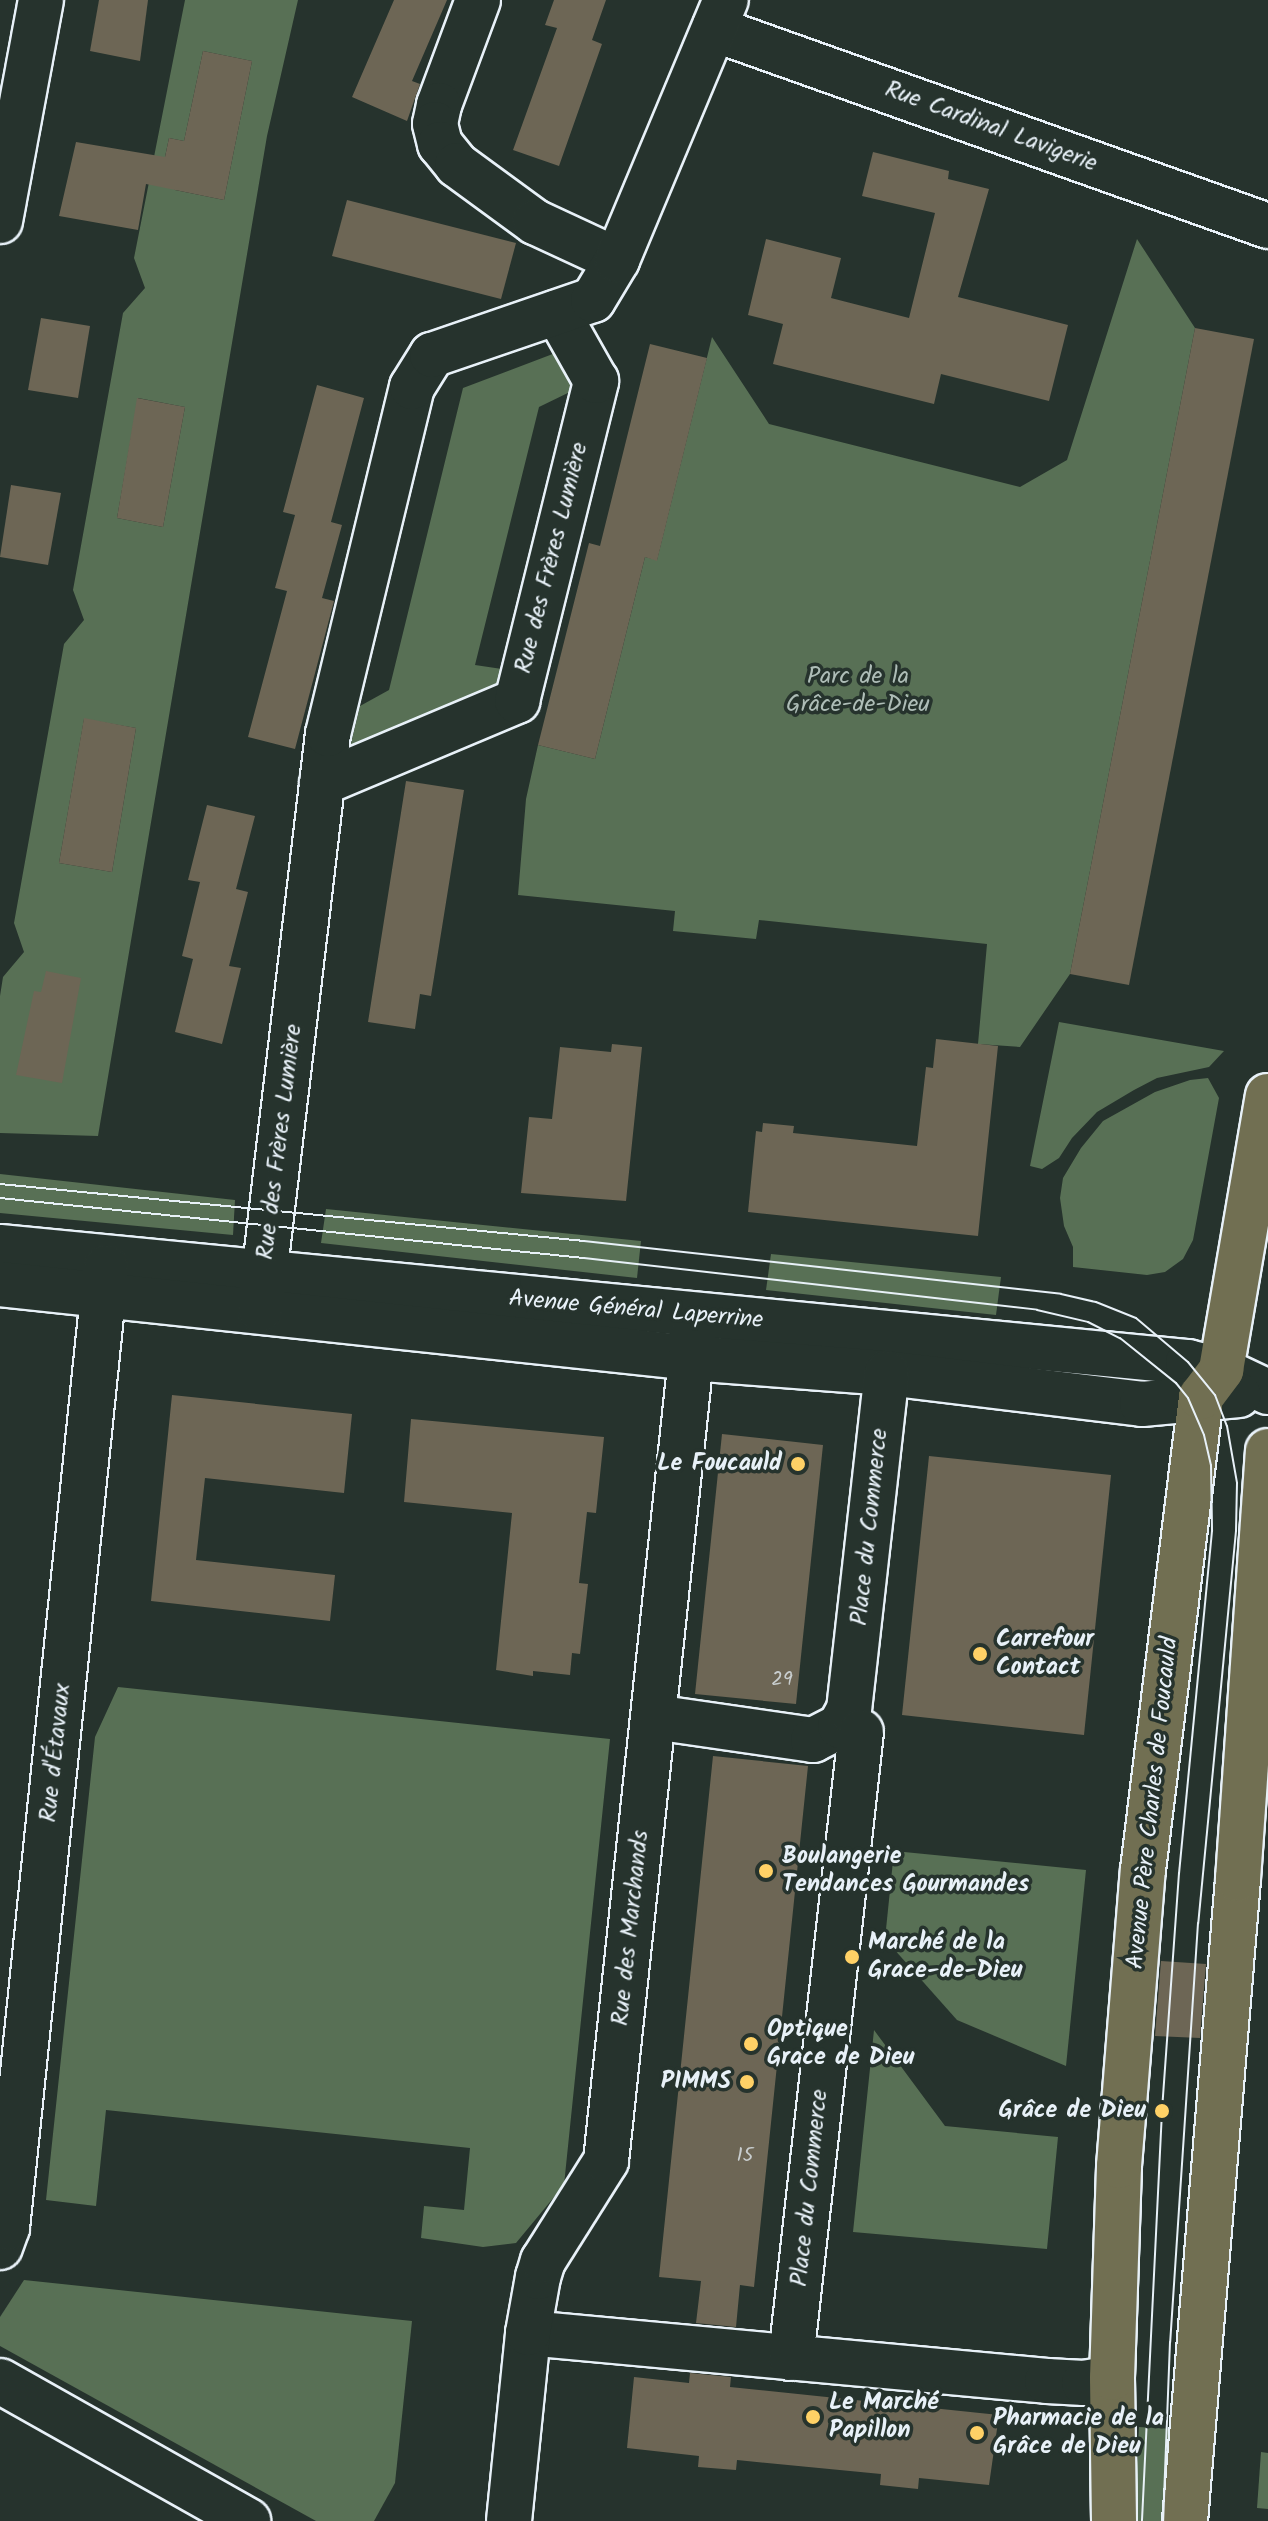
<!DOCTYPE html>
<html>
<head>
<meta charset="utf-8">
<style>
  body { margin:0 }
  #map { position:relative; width:1268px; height:2521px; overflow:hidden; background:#26332d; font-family:Kalam,sans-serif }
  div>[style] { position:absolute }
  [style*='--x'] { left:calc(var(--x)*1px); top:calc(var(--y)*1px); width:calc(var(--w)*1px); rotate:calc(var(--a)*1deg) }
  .green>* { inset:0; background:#587055 }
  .building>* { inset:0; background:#6d6655 }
  .roads { filter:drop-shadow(2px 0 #e8f1f8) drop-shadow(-2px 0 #e8f1f8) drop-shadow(0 2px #e8f1f8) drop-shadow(0 -2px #e8f1f8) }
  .minor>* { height:44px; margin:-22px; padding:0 22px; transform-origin:22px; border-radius:22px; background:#26332d }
  .major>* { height:44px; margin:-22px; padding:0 22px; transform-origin:22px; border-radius:22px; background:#716f52 }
  .tram>* { height:2px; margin:-1px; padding:0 1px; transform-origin:1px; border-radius:1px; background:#e8f1f8 }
  .dots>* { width:22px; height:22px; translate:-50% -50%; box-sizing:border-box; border:4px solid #26332d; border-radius:50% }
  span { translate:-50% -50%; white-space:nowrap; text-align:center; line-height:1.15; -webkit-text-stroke:7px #26332d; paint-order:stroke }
  .number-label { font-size:20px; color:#c9cecf }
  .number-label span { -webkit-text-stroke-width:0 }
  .street-label { font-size:24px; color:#e8f1f8 }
  .park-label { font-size:24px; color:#aebdb7 }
  .poi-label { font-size:24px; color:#e8f1f8; font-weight:700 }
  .right { translate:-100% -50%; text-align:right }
  .left { translate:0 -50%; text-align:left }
</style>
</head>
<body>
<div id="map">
  <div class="green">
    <div style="clip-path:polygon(evenodd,185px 0,298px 0,267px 136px,98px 1136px,0 1133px,0 996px,3px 977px,24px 952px,14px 923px,64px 644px,84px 620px,73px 590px,123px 313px,145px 288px,134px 258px,185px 0,203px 51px,252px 61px,224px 200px,175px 190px,163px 166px,169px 138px,184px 141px,203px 51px,185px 0,138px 398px,185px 407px,163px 527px,117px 518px,138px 398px,185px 0,84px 719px,136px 728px,112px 872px,59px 863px,84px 719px)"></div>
    <div style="clip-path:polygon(1137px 239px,1195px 328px,1070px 974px,1020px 1047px,978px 1044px,987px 944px,759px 920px,756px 939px,673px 931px,675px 911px,518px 895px,526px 799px,538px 745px,595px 759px,645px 557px,657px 560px,712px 337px,769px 424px,1020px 487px,1067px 460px)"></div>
    <div style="clip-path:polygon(558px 352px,574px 390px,539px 407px,475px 665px,502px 669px,497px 691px,349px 752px,360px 706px,389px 690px,463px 388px)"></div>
    <div style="clip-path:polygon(1059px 1022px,1224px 1051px,1209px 1067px,1157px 1078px,1134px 1090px,1097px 1112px,1072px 1138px,1059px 1158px,1042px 1169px,1030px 1166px)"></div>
    <div style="clip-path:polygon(1208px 1078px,1219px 1098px,1193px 1240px,1183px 1259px,1165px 1272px,1147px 1275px,1073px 1267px,1073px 1247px,1064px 1226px,1060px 1198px,1063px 1178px,1081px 1148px,1103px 1121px,1155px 1092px,1190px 1080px)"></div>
    <div style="clip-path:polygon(0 1174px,235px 1200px,233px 1235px,0 1213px)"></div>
    <div style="clip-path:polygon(326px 1209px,641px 1241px,637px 1278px,321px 1243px)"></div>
    <div style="clip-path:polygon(771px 1254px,1001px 1277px,996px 1315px,766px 1290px)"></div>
    <div style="clip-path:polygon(118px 1687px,610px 1739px,564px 2185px,516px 2243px,483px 2247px,421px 2238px,424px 2206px,464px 2210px,470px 2148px,106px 2110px,96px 2206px,46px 2200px,95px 1737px)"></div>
    <div style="clip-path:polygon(894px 1851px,1086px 1870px,1066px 2066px,957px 2020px,885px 1939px)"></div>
    <div style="clip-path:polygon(874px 2030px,945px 2126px,1058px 2137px,1047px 2249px,853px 2232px)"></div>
    <div style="clip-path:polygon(24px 2280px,412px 2321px,395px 2483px,374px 2521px,316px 2521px,0 2346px,0 2317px)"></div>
    <div style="clip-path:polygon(1139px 2427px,1174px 2429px,1171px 2521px,1134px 2521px)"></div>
    <div style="clip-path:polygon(1261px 2452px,1268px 2453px,1268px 2509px,1257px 2508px)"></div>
  </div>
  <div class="building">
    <div style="clip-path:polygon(99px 0,148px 0,140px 61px,90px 51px)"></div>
    <div style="clip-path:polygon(394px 0,447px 0,412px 81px,420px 84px,407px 121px,352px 97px)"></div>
    <div style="clip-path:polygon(554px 0,606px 0,592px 40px,602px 44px,559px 166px,513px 150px,557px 28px,545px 25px)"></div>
    <div style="clip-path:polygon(203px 51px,252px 61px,224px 200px,146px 184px,138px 230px,59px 216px,76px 142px,165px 157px,169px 138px,184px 141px)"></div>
    <div style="clip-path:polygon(873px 152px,949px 171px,948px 179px,989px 189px,958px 297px,1068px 325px,1049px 401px,941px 374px,934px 404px,773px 364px,783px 324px,748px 315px,766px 239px,841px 258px,831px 298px,909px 318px,935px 213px,862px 196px)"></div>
    <div style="clip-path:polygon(347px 200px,516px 243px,501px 299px,332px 256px)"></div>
    <div style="clip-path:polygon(41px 318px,90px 326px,78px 398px,28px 390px)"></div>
    <div style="clip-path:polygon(1195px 328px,1254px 339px,1129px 985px,1070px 974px)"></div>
    <div style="clip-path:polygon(650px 344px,707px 358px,657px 561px,645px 557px,595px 759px,538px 745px,589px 543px,600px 546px)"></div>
    <div style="clip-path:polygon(317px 385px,364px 398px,331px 522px,342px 525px,322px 598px,334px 601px,295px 749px,248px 737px,287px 591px,275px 588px,295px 515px,283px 512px)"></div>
    <div style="clip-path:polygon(137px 398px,185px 407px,163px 527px,117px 518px)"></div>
    <div style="clip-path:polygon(11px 485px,61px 493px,48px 565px,0 557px)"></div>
    <div style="clip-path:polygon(84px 718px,136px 728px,112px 872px,59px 863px)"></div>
    <div style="clip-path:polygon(406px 781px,464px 790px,431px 996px,420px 994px,415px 1029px,368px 1022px)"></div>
    <div style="clip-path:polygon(207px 805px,255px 816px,236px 889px,248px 892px,229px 966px,241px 968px,222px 1044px,175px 1032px,193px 959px,182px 956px,200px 882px,188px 880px)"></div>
    <div style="clip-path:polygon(46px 971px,81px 978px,62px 1083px,16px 1075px,34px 991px,41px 992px)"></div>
    <div style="clip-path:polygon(936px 1039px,998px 1046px,978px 1236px,748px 1212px,756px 1131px,762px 1132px,763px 1123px,794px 1126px,793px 1133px,917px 1146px,926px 1067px,933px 1068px)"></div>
    <div style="clip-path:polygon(612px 1044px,642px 1047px,626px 1201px,521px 1193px,529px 1117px,552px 1119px,560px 1047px,611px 1052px)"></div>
    <div style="clip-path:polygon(172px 1395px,352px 1414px,344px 1493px,205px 1478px,196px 1560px,335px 1575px,330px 1621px,151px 1601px)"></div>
    <div style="clip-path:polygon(411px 1419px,604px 1437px,596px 1513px,587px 1512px,579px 1583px,588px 1584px,580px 1654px,572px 1653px,570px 1675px,533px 1671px,533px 1676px,496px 1670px,512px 1513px,404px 1502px)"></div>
    <div style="clip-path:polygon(722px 1434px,823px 1445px,796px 1704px,695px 1694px)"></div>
    <div style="clip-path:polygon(929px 1456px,1111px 1475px,1084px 1735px,902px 1715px)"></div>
    <div style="clip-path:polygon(713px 1756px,808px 1766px,754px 2287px,740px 2285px,736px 2327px,696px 2323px,701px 2281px,659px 2277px)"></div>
    <div style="clip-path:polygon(1161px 1961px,1206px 1964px,1200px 2038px,1155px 2036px)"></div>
    <div style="clip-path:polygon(690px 2373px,731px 2377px,730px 2387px,999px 2415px,989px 2485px,919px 2478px,918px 2489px,880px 2485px,881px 2474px,737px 2460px,736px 2470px,698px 2467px,699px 2456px,627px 2448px,634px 2377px,689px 2383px)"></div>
  </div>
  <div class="roads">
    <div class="minor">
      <div style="--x:478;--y:0;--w:112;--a:110.4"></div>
      <div style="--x:439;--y:105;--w:19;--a:102"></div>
      <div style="--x:435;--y:124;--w:21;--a:76"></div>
      <div style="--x:440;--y:144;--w:27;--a:51"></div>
      <div style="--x:457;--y:165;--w:97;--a:36.2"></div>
      <div style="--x:535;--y:222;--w:90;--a:24.9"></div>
      <div style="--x:714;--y:29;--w:588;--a:19.58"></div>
      <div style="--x:0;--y:221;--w:225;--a:-79.5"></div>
      <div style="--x:322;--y:783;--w:212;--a:-22.8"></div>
      <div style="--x:517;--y:701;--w:330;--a:-76.1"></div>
      <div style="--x:596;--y:381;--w:79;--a:-119.5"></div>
      <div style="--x:0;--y:1247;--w:1194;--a:5.53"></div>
      <div style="--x:1188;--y:1362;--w:34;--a:14"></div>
      <div style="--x:1221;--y:1370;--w:52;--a:25.1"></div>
      <div style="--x:0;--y:1284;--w:695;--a:6.11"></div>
      <div style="--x:691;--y:1358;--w:197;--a:4.4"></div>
      <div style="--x:887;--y:1373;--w:257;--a:6.9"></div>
      <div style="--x:1142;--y:1404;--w:97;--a:-5.3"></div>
      <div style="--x:260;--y:1310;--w:580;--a:-83.27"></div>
      <div style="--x:328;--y:734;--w:357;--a:-76.4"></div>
      <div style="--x:412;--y:387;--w:38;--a:-58"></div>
      <div style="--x:432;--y:355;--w:170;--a:-18.9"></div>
      <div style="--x:593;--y:300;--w:47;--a:-59"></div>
      <div style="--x:617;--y:260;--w:282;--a:-67.3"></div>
      <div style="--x:654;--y:1717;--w:161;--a:8.2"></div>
      <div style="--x:813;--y:1740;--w:30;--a:-27"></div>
      <div style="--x:840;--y:1726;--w:18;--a:-61"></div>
      <div style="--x:849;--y:1710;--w:339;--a:-83.6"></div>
      <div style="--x:0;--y:2247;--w:20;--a:-70"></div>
      <div style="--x:7;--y:2228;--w:966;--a:-84.12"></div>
      <div style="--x:528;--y:2333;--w:521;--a:5.28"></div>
      <div style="--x:1047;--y:2381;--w:37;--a:3"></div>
      <div style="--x:1084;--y:2383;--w:28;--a:-10"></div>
      <div style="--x:791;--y:2358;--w:630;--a:-83.62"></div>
      <div style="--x:0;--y:2381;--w:285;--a:29.4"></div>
      <div style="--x:509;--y:2521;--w:189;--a:-84.2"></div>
      <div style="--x:528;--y:2333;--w:57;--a:-79.9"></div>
      <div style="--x:538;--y:2277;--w:17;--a:-73"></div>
      <div style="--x:543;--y:2261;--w:118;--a:-57.8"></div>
      <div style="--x:606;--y:2161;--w:837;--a:-83.96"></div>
    </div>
    <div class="major">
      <div style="--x:1114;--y:2521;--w:143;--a:-90.8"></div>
      <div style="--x:1112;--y:2378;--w:212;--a:-88.1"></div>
      <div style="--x:1119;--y:2166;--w:297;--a:-85.4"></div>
      <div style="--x:1143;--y:1870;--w:477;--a:-83"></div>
      <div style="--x:1201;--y:1397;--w:34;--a:-53"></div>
      <div style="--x:1221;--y:1370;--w:278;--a:-80.3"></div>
      <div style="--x:1185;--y:2521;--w:644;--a:-85.28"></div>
      <div style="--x:1238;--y:1879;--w:429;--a:-86"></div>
    </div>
  </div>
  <div class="tram">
    <div style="--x:0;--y:1184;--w:587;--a:5.57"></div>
    <div style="--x:584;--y:1241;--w:480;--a:6.3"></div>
    <div style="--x:1061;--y:1294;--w:36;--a:13"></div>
    <div style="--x:1096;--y:1302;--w:43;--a:21.8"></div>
    <div style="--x:1136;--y:1318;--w:68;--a:40.2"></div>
    <div style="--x:1188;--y:1362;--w:43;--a:50.7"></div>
    <div style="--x:1215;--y:1395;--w:33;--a:69"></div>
    <div style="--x:1227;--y:1426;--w:58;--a:80"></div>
    <div style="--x:1237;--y:1483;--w:48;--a:91.2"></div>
    <div style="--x:1236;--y:1531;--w:394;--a:95.5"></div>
    <div style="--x:1198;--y:1923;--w:420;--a:93.8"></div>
    <div style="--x:1170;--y:2342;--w:179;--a:92.2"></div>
    <div style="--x:0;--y:1198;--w:587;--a:5.87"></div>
    <div style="--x:584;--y:1258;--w:456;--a:6.5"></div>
    <div style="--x:1037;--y:1310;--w:52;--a:13.2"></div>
    <div style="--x:1088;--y:1322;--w:36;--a:27"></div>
    <div style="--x:1120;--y:1338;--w:72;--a:38.8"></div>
    <div style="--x:1176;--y:1383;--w:19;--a:51"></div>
    <div style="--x:1188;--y:1398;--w:40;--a:66.6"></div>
    <div style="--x:1204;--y:1435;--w:31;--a:77"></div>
    <div style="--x:1211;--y:1465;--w:66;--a:89.1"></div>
    <div style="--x:1212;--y:1531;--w:344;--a:95.5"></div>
    <div style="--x:1179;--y:1873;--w:239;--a:94.1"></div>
    <div style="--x:1162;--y:2111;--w:410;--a:92.8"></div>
  </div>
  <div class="dots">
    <div style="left:798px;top:1464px;background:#ffd166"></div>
    <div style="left:980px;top:1654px;background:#ffd166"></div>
    <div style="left:766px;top:1871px;background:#ffd166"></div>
    <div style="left:852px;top:1957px;background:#ffd166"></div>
    <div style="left:751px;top:2044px;background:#ffd166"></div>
    <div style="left:747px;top:2082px;background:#ffd166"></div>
    <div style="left:1162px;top:2111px;background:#ffd166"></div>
    <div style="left:813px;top:2417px;background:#ffd166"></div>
    <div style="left:977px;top:2433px;background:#ffd166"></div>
  </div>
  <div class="number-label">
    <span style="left:782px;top:1680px">29</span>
    <span style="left:745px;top:2156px">15</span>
  </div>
  <div class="street-label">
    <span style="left:991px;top:127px;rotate:20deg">Rue Cardinal Lavigerie</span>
    <span style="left:552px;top:558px;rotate:-76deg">Rue des Frères Lumière</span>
    <span style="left:280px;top:1142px;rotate:-83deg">Rue des Frères Lumière</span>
    <span style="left:636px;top:1310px;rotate:5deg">Avenue Général Laperrine</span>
    <span style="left:870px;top:1527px;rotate:-84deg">Place du Commerce</span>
    <span style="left:56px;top:1753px;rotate:-84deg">Rue d'Étavaux</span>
    <span style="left:1153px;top:1803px;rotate:-84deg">Avenue Père Charles de Foucauld</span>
    <span style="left:631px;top:1928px;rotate:-84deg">Rue des Marchands</span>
    <span style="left:810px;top:2188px;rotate:-84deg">Place du Commerce</span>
  </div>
  <div class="park-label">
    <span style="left:858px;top:691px">Parc de la<br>Grâce-de-Dieu</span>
  </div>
  <div class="poi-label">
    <span class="right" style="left:782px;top:1464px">Le Foucauld</span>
    <span class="left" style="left:996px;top:1654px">Carrefour<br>Contact</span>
    <span class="left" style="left:782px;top:1871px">Boulangerie<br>Tendances Gourmandes</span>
    <span class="left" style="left:868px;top:1957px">Marché de la<br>Grace-de-Dieu</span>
    <span class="left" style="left:767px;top:2044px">Optique<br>Grace de Dieu</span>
    <span class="right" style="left:731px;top:2082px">PIMMS</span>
    <span class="right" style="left:1146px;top:2111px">Grâce de Dieu</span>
    <span class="left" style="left:829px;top:2417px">Le Marché<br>Papillon</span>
    <span class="left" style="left:993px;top:2433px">Pharmacie de la<br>Grâce de Dieu</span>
  </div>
</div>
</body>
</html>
